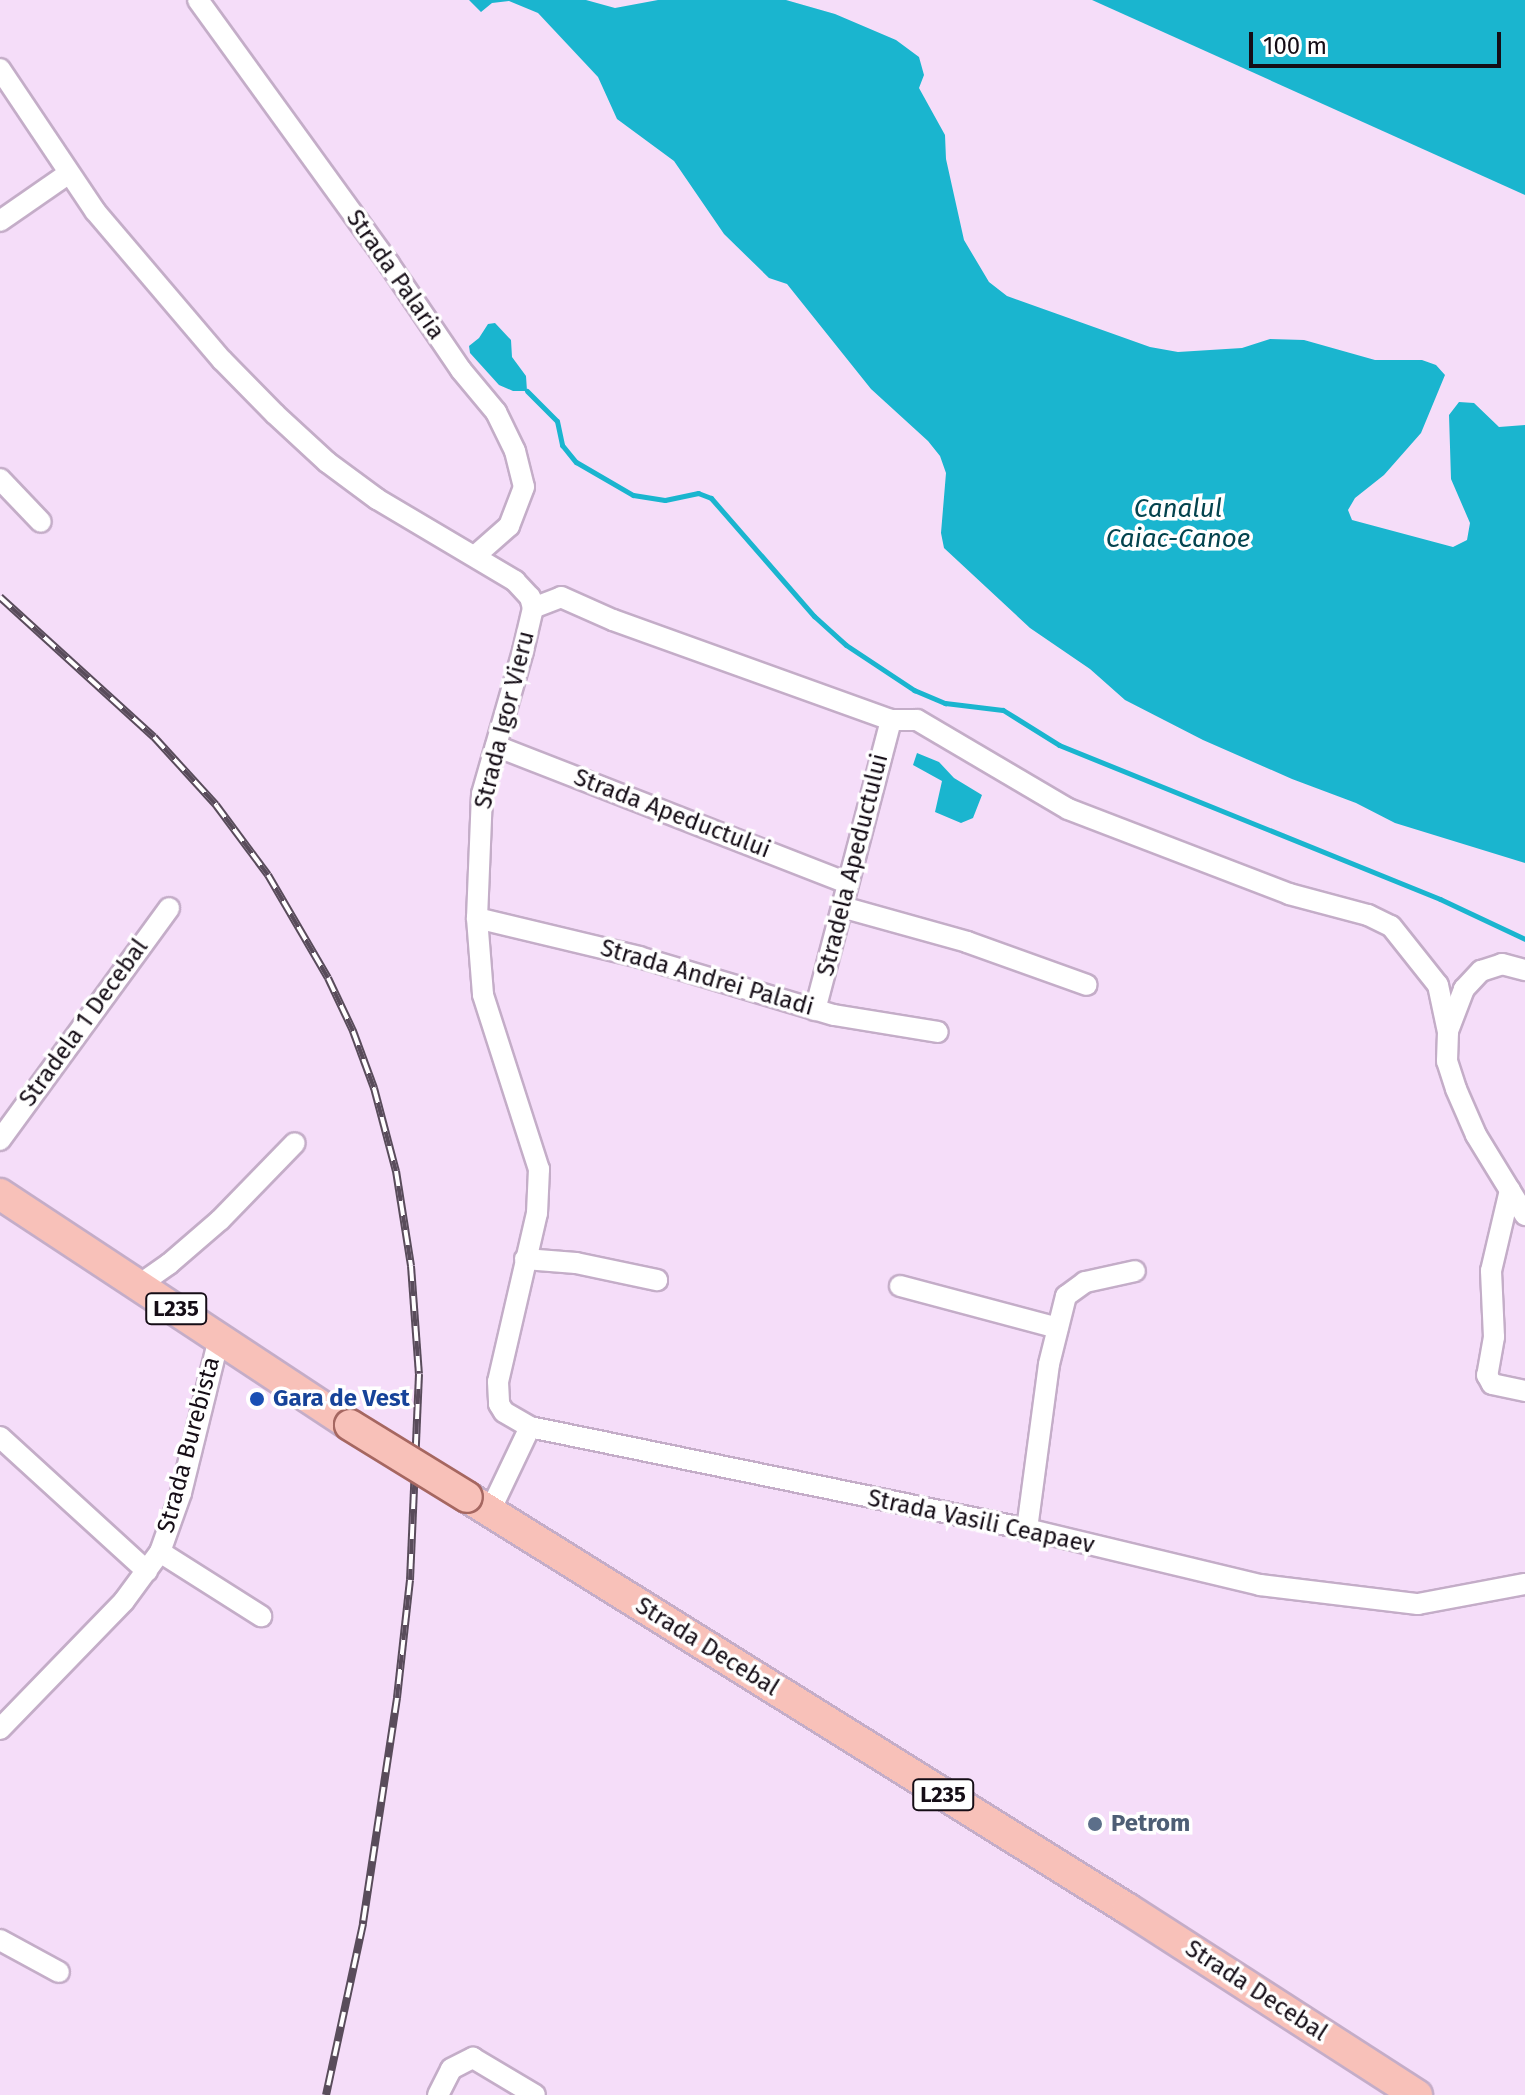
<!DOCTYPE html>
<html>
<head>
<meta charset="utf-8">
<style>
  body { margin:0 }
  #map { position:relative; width:1525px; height:2095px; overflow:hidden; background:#f5ddf9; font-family:"Fira Sans",sans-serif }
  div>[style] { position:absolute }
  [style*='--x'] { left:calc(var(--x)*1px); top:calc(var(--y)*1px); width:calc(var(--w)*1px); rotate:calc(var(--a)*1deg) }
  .water>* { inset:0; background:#1ab5cf }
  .stream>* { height:5px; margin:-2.5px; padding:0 2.5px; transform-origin:2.5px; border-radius:2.5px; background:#1ab5cf }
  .roads { filter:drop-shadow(2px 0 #c4adc8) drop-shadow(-2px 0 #c4adc8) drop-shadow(0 2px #c4adc8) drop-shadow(0 -2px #c4adc8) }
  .minor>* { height:20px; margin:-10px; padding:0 10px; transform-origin:10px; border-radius:10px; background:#fff }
  .primary>* { height:30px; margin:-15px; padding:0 15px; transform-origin:15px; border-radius:15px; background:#f8c1b9 }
  .rail>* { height:8px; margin-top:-4px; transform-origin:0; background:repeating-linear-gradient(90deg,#fff 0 15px,#594c5b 0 30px); box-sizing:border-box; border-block:2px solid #594c5b }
  .bridges { filter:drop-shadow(2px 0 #a66761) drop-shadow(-2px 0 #a66761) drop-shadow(0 2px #a66761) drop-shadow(0 -2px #a66761) }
  .primary-bridge>* { height:30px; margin:-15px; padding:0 15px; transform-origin:15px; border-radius:15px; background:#f8c1b9 }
  .dots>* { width:22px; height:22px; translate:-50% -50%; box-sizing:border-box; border:4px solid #fff; border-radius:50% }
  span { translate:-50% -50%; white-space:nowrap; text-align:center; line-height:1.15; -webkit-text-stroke:7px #fff; paint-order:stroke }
  .shield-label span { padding:2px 6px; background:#fff; border:2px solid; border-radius:6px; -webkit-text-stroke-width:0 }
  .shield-label { font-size:22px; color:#150d16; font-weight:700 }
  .street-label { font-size:24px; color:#150d16 }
  .transit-label { font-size:24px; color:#164399; font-weight:700 }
  .left { translate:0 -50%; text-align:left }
  .service-label { font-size:24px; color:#4e5e75; font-weight:700 }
  .water-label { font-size:26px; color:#03434e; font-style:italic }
  .scale { position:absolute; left:1249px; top:32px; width:252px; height:36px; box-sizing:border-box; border:4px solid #150d16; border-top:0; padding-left:10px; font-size:24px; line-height:28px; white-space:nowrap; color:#150d16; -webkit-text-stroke:6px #fff; paint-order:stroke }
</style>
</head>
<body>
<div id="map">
  <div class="water">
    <div style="clip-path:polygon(469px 0,586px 0,615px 8px,658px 0,786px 0,835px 14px,896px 40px,919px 57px,924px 75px,919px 88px,945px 135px,946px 159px,964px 240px,989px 282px,1007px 296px,1150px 347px,1178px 352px,1242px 348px,1270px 339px,1304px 340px,1375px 360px,1422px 360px,1436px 365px,1445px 375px,1421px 433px,1384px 475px,1355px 498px,1348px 510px,1352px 520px,1453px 547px,1467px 540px,1470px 523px,1451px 479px,1449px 415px,1459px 402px,1474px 403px,1499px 427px,1525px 425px,1525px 863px,1395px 823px,1356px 803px,1292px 779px,1203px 740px,1125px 700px,1090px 669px,1030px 628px,944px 548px,941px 533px,946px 473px,940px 456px,928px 441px,871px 389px,787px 284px,769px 278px,724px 234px,674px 161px,617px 119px,598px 77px,538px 13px,509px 1px,492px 3px,481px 12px)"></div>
    <div style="clip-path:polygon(1092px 0,1525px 0,1525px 195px)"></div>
    <div style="clip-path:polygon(495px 323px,511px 340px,512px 357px,526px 376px,527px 391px,513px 391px,499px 385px,470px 353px,469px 346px,479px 338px,488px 324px)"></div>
    <div style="clip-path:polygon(917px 753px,939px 762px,954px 778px,982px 795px,973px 818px,961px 823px,935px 812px,942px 781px,913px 765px)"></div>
  </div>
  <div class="stream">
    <div style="--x:527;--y:391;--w:42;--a:45"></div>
    <div style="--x:557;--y:421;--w:25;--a:78"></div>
    <div style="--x:562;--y:445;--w:22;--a:51"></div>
    <div style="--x:576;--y:462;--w:66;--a:30.1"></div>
    <div style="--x:633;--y:495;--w:32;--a:9"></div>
    <div style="--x:665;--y:500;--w:34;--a:-12"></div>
    <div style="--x:698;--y:493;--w:14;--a:21"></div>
    <div style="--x:711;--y:498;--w:157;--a:48.9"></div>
    <div style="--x:814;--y:616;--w:43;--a:42.2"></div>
    <div style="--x:846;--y:645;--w:82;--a:33.5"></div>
    <div style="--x:914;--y:690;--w:34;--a:23"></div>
    <div style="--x:945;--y:703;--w:58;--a:6.9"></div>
    <div style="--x:1003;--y:710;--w:66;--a:32"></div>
    <div style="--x:1059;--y:745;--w:411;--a:22"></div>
    <div style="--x:1440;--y:899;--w:94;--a:25.2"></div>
  </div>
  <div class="roads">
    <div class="minor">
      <div style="--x:198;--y:0;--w:326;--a:54.1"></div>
      <div style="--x:389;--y:264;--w:128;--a:55.8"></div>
      <div style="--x:461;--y:370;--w:55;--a:50.2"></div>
      <div style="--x:496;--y:412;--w:43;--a:64"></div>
      <div style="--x:515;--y:451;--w:37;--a:76"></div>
      <div style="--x:524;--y:487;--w:42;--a:111"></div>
      <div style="--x:509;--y:526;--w:45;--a:138.6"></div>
      <div style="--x:0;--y:69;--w:171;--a:56.2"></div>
      <div style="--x:95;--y:211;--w:196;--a:49.6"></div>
      <div style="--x:222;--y:360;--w:76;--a:45.5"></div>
      <div style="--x:275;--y:414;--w:71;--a:42.7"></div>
      <div style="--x:327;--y:462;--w:62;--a:36.5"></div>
      <div style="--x:377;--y:499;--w:161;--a:30.7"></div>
      <div style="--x:515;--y:581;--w:22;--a:47"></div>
      <div style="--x:530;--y:597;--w:11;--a:75"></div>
      <div style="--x:533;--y:608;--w:44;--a:103.1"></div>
      <div style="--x:523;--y:651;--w:149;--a:106"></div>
      <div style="--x:482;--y:794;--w:124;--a:92.3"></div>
      <div style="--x:477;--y:918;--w:77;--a:85.5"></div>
      <div style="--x:483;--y:995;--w:183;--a:72.2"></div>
      <div style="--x:539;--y:1169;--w:44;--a:92.6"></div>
      <div style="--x:537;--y:1213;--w:173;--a:103"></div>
      <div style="--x:498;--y:1382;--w:22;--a:87"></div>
      <div style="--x:499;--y:1404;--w:9;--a:58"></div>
      <div style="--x:504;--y:1412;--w:30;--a:30"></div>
      <div style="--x:0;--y:221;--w:83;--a:-34.7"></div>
      <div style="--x:0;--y:479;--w:59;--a:46.4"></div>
      <div style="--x:533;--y:608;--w:30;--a:-21"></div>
      <div style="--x:561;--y:597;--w:57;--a:23.9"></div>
      <div style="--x:613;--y:620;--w:295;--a:19.8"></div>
      <div style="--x:891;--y:720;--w:26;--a:0"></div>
      <div style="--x:917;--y:720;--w:175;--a:30.5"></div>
      <div style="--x:1068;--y:809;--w:237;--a:21"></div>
      <div style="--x:1289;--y:894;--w:82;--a:14.9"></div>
      <div style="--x:1368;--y:915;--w:25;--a:26"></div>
      <div style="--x:1391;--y:926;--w:75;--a:51.5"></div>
      <div style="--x:1438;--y:985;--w:48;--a:78"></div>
      <div style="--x:1448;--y:1032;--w:29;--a:92"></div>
      <div style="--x:1447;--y:1061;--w:29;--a:72"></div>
      <div style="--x:1456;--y:1089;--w:50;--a:66.5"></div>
      <div style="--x:1476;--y:1135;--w:94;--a:58.5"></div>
      <div style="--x:496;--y:746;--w:377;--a:21.3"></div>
      <div style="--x:842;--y:907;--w:130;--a:15.6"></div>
      <div style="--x:967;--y:942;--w:127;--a:19.7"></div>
      <div style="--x:477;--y:918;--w:167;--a:13.5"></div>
      <div style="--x:639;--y:957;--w:203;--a:16.6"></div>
      <div style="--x:834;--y:1015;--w:105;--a:9.3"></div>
      <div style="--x:815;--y:1010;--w:300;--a:-75.3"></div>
      <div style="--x:1448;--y:1031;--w:45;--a:-69.1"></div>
      <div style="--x:1464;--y:989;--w:25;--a:-47"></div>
      <div style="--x:1481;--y:971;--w:22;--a:-18"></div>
      <div style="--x:1502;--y:964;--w:24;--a:15"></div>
      <div style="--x:0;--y:1140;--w:287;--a:-53.9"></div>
      <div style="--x:1510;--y:1190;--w:83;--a:103.2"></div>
      <div style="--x:1491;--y:1271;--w:66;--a:87.4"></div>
      <div style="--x:1494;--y:1337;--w:39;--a:100"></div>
      <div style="--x:1487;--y:1375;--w:10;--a:61"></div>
      <div style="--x:1492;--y:1384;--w:34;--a:12"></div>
      <div style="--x:525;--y:1259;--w:51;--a:4.5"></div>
      <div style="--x:576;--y:1263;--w:83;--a:11.9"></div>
      <div style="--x:139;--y:1285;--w:37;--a:-35"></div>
      <div style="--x:169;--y:1264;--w:67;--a:-40.8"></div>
      <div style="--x:220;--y:1220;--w:107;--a:-45.8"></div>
      <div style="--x:900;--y:1286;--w:163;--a:14.9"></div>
      <div style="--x:0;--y:1437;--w:199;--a:42.4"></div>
      <div style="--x:490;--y:1511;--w:93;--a:-64.5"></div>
      <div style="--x:530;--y:1427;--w:507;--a:11.6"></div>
      <div style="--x:1027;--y:1529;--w:240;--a:13.5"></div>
      <div style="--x:1260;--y:1585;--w:159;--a:6.9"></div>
      <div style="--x:1418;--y:1604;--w:109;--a:-10.6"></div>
      <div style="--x:1027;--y:1529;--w:166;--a:-82.4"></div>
      <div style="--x:1049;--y:1364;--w:70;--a:-76"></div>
      <div style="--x:1066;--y:1296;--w:24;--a:-36"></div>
      <div style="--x:1085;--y:1282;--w:51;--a:-12.4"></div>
      <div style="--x:160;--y:1552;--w:120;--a:32.4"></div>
      <div style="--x:0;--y:1729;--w:178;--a:-45.9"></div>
      <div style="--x:124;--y:1601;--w:61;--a:-53.7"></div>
      <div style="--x:160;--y:1552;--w:63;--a:-70.4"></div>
      <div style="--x:181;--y:1493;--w:160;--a:-76.2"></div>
      <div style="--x:0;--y:1940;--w:67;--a:28.5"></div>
      <div style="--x:438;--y:2095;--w:29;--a:-63"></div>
      <div style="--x:451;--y:2069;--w:25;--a:-27"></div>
      <div style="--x:473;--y:2058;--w:72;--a:30.8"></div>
    </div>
    <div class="primary">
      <div style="--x:0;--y:1194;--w:419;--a:33.4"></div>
      <div style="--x:467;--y:1497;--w:779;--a:31.94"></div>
      <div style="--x:1128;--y:1909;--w:344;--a:32.8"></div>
    </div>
  </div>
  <div class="rail">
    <div style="--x:0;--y:597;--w:208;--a:42.3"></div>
    <div style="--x:154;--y:737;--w:92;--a:47.6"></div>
    <div style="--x:216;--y:805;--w:87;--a:53.4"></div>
    <div style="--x:268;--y:875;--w:119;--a:59.8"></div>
    <div style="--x:328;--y:978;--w:59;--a:64.7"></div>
    <div style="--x:353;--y:1031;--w:61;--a:69.8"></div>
    <div style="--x:374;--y:1088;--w:86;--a:75.2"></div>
    <div style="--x:396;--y:1171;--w:96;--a:81"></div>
    <div style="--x:411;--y:1266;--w:108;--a:85.8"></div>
    <div style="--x:419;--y:1374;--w:206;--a:92.5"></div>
    <div style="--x:410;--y:1580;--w:119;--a:96.3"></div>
    <div style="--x:397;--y:1698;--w:229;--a:98.6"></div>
    <div style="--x:363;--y:1924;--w:175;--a:102.2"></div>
  </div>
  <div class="bridges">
    <div class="primary-bridge">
      <div style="--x:350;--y:1425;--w:137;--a:31.6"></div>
    </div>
  </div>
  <div class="dots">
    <div style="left:257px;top:1399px;background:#1a4fb4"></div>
    <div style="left:1095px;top:1824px;background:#5c6f8a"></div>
  </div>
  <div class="shield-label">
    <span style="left:176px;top:1309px">L235</span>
    <span style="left:943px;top:1795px">L235</span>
  </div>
  <div class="street-label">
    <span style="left:395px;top:275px;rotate:55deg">Strada Palaria</span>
    <span style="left:505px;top:720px;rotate:-76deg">Strada Igor Vieru</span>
    <span style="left:672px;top:814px;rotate:21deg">Strada Apeductului</span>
    <span style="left:853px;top:865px;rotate:-76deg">Stradela Apeductului</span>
    <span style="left:707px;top:978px;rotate:16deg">Strada Andrei Paladi</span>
    <span style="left:84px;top:1023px;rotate:-54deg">Stradela 1 Decebal</span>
    <span style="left:189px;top:1445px;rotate:-75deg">Strada Burebista</span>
    <span style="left:981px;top:1522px;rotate:12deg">Strada Vasili Ceapaev</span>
    <span style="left:707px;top:1647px;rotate:32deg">Strada Decebal</span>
    <span style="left:1256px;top:1991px;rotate:33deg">Strada Decebal</span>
  </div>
  <div class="transit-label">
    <span class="left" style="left:273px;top:1399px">Gara de Vest</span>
  </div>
  <div class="service-label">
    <span class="left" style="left:1111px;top:1824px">Petrom</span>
  </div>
  <div class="water-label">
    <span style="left:1178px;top:524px">Canalul<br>Caiac-Canoe</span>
  </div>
  <div class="scale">100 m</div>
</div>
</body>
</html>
